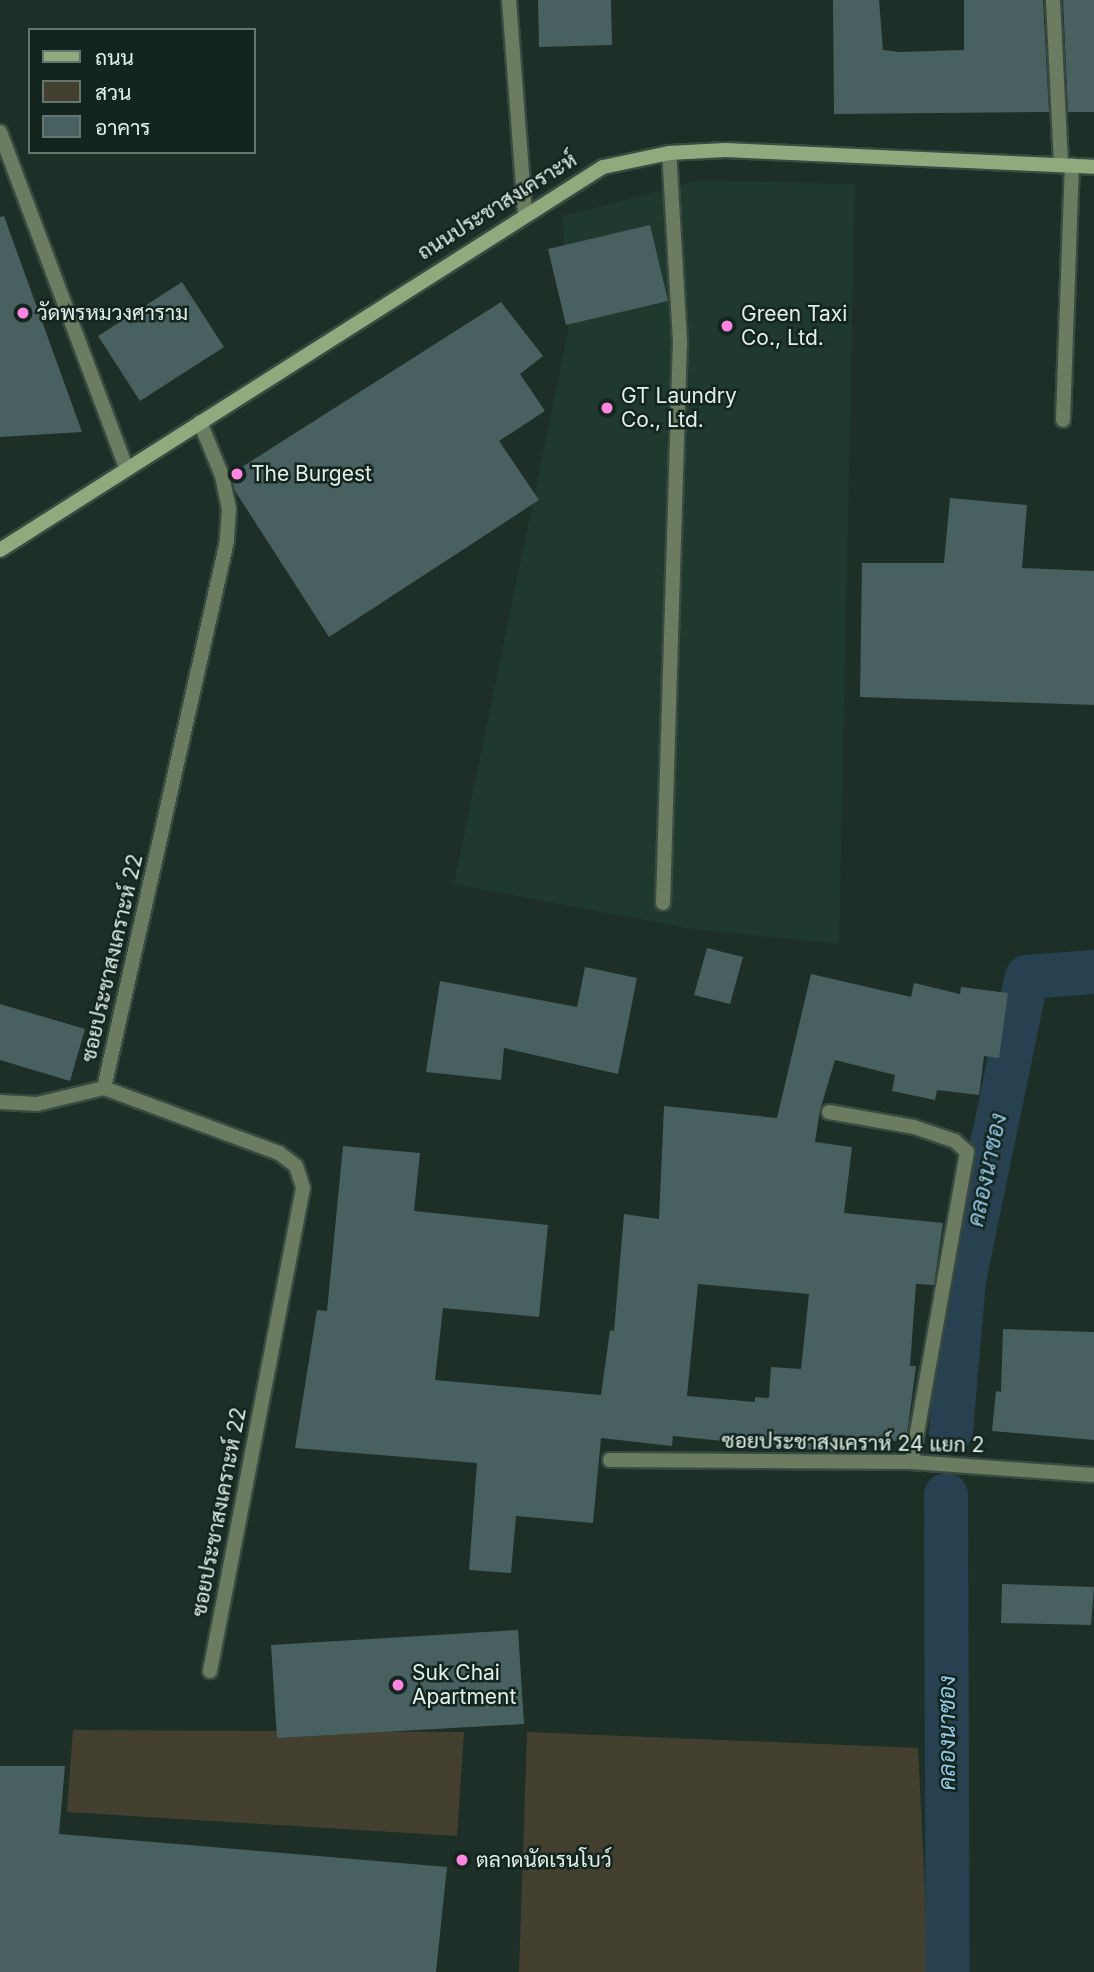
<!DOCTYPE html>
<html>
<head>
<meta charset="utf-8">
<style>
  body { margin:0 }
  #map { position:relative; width:1094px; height:1972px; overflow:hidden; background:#1d2f27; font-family:Inter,Sarabun,sans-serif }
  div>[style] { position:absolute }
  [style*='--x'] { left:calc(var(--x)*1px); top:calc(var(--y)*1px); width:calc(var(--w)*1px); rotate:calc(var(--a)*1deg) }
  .built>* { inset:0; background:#1f392e }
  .green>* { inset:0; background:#434030 }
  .canal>* { height:44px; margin:-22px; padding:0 22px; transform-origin:22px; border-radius:22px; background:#274150 }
  .building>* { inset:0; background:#496061 }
  .roads { filter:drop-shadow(2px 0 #394a42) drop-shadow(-2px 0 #394a42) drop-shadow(0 2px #394a42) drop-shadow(0 -2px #394a42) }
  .minor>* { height:14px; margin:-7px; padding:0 7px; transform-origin:7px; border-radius:7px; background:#6c7c60 }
  .tertiary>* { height:14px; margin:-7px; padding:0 7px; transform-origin:7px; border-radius:7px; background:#6c7c60 }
  .secondary>* { height:14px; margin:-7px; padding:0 7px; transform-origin:7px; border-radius:7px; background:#91aa7d }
  .dots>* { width:19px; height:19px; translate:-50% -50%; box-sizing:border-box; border:4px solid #13251e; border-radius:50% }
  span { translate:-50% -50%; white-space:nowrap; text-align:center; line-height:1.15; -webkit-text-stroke:5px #13251e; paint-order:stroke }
  .street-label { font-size:21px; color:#e3efe9 }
  .poi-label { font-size:21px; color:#e3efe9 }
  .left { translate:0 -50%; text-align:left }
  .water-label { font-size:23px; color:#92c7e7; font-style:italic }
  .legend { position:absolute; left:28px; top:28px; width:228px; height:126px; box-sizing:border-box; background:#13251e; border:2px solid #66766f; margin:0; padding:9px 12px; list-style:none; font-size:21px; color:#e3efe9 }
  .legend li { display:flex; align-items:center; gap:14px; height:35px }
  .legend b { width:35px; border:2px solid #66766f }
</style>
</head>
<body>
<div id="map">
  <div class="built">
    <div style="clip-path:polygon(701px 180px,855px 184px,839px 944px,692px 929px,454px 884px,568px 332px,563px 216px)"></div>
  </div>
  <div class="green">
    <div style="clip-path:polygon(73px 1730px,464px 1732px,457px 1836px,67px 1812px)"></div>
    <div style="clip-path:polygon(527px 1732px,918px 1748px,929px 1972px,519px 1972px)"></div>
  </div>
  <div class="canal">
    <div style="--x:951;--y:1431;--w:152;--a:-85.1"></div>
    <div style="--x:964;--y:1280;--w:309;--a:-78.3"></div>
    <div style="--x:1027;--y:977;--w:67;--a:-4.3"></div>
    <div style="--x:946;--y:1495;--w:477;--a:89.8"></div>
  </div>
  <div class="building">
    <div style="clip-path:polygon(538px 0,611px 0,612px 45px,539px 47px)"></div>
    <div style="clip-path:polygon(833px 0,879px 0,883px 50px,899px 52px,964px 50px,964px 0,1043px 0,1049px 112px,834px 114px)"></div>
    <div style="clip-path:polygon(1063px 0,1094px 0,1094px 112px,1068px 112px)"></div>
    <div style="clip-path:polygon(4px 216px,82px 432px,0 437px,0 217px)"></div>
    <div style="clip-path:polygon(650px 225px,668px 301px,566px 325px,548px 249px)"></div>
    <div style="clip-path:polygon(182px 282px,224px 347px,140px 401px,98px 336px)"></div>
    <div style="clip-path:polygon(501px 302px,543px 356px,520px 374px,545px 411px,499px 441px,539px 500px,329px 637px,235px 491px,231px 474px)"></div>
    <div style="clip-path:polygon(950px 498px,1027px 505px,1022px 568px,1094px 571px,1094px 705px,860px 697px,862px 563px,944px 563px)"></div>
    <div style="clip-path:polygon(707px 948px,743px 957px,730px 1004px,694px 995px)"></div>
    <div style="clip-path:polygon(585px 967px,637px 978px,618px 1074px,504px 1048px,501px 1080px,426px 1072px,440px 981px,577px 1007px)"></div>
    <div style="clip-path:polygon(evenodd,811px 974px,911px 997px,914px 983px,960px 994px,961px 987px,1008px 993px,999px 1058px,984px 1056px,979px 1095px,937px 1090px,935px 1100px,892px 1091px,895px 1075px,835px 1060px,820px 1110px,815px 1142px,852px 1147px,844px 1213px,943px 1223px,934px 1285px,916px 1284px,910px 1366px,916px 1366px,906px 1442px,838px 1435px,837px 1452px,673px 1436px,672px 1446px,601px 1438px,593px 1523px,516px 1516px,511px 1573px,469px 1570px,477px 1463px,295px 1448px,317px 1310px,327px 1311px,343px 1146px,420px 1153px,414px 1211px,548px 1225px,539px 1317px,443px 1308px,435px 1380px,601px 1395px,610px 1330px,614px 1331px,624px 1214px,659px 1219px,664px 1106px,777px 1118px,811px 974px,698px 1284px,809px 1294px,801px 1369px,771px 1367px,769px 1398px,755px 1397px,755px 1402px,687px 1396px,698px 1284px)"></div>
    <div style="clip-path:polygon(0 1004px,85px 1029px,70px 1081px,0 1060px)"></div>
    <div style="clip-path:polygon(1003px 1329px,1094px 1332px,1094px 1440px,992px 1431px,996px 1391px,1001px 1392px)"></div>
    <div style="clip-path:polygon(1002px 1584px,1094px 1587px,1091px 1625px,1001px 1623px)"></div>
    <div style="clip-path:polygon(518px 1630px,524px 1724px,277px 1738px,271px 1645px)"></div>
    <div style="clip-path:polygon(0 1766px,65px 1766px,59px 1834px,447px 1867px,436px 1972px,0 1972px)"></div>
  </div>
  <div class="roads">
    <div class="minor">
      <div style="--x:509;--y:0;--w:213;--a:85.7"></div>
      <div style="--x:1053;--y:0;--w:165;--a:87.2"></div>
      <div style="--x:1063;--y:420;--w:255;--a:-88"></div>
      <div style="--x:200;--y:422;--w:58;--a:67.8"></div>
      <div style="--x:222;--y:476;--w:34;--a:78"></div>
      <div style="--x:229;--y:509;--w:32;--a:94"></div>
      <div style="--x:227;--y:541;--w:561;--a:102.67"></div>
      <div style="--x:104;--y:1088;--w:187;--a:20.4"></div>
      <div style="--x:279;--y:1153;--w:21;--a:37"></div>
      <div style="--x:296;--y:1166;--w:23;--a:72"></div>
      <div style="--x:303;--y:1188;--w:492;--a:100.9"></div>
      <div style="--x:663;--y:903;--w:562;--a:-88.27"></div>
      <div style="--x:680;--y:341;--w:188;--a:-93.3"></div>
      <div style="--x:0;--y:1102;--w:37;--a:3"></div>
      <div style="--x:37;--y:1104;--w:69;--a:-13.4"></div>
      <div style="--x:829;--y:1112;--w:86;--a:10"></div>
      <div style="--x:914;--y:1127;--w:43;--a:18.9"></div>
      <div style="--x:955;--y:1141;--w:16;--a:43"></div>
      <div style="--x:967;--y:1152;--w:315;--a:100.1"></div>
      <div style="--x:610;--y:1460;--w:302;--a:0.4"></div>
      <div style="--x:912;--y:1462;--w:182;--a:4.1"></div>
    </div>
    <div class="tertiary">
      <div style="--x:0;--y:132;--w:359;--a:69.4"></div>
    </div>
    <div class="secondary">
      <div style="--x:0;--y:550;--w:714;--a:-32.42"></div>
      <div style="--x:603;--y:167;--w:67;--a:-12"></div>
      <div style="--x:669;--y:153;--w:56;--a:-3.1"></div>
      <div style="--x:725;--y:150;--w:369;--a:2.6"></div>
    </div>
  </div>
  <div class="dots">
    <div style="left:23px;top:313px;background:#fe85e0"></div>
    <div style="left:727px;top:326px;background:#fe85e0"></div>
    <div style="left:607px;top:408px;background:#fe85e0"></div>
    <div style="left:237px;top:474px;background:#fe85e0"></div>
    <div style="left:398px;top:1685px;background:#fe85e0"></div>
    <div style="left:462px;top:1860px;background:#fe85e0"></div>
  </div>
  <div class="street-label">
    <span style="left:497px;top:206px;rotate:-32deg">ถนนประชาสงเคราะห์</span>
    <span style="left:112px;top:958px;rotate:-77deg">ซอยประชาสงเคราะห์ 22</span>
    <span style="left:853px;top:1443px;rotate:1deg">ซอยประชาสงเคราห์ 24 แยก 2</span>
    <span style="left:219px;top:1512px;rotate:-79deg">ซอยประชาสงเคราะห์ 22</span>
  </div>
  <div class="poi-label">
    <span class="left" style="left:37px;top:313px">วัดพรหมวงศาราม</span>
    <span class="left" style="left:741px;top:326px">Green Taxi<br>Co., Ltd.</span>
    <span class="left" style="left:621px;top:408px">GT Laundry<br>Co., Ltd.</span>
    <span class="left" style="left:251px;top:474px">The Burgest</span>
    <span class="left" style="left:412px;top:1685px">Suk Chai<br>Apartment</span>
    <span class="left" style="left:476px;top:1860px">ตลาดนัดเรนโบว์</span>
  </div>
  <div class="water-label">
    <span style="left:987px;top:1170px;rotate:-78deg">คลองนาซอง</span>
    <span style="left:947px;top:1733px;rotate:-90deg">คลองนาซอง</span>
  </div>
  <ul class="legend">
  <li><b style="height:9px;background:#91aa7d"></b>ถนน</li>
  <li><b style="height:19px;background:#434030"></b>สวน</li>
  <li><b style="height:19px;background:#496061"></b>อาคาร</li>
  </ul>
</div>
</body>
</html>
